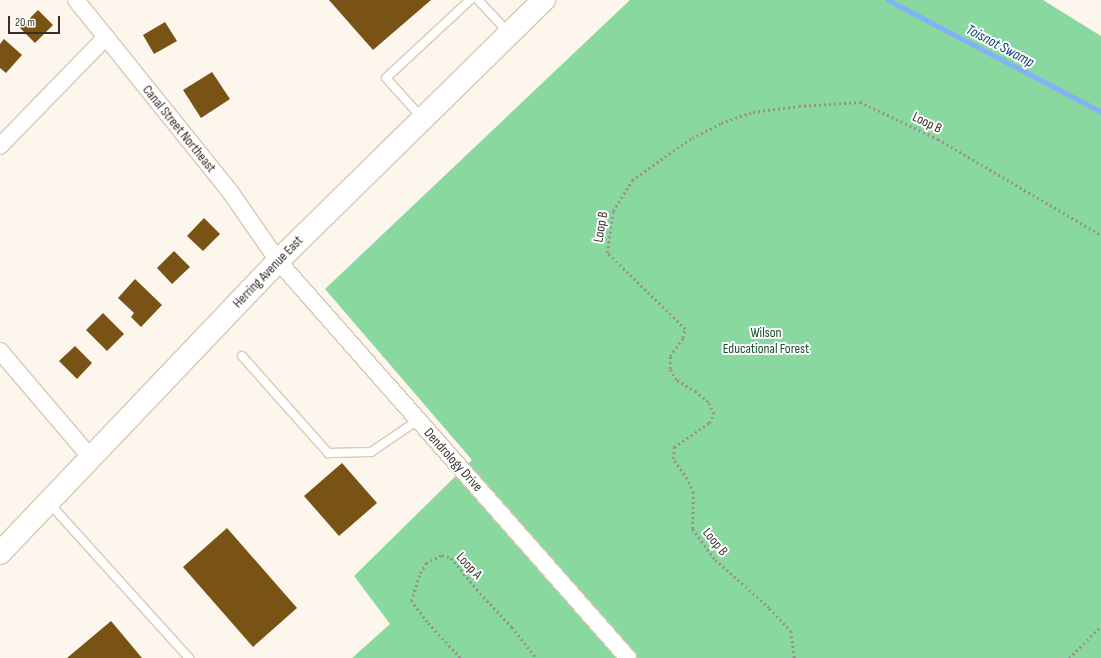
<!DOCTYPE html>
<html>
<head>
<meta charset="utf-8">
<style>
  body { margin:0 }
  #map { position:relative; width:1101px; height:658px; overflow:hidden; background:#fdf6ed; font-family:"Sofia Sans Condensed",sans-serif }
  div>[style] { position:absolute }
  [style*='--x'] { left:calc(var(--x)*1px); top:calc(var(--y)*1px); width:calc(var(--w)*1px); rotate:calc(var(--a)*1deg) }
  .forest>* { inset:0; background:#88d8a0 }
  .stream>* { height:5px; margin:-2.5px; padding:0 2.5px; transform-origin:2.5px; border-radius:2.5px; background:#81b2f6 }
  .building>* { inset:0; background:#795316 }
  .path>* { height:2.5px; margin-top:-1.25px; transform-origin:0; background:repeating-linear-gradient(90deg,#9a938b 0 2px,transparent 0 5px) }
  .roads { filter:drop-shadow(1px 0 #dac9b4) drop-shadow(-1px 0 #dac9b4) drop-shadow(0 1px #dac9b4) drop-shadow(0 -1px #dac9b4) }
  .service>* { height:8px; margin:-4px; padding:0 4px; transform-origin:4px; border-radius:4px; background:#fff }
  .minor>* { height:16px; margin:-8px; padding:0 8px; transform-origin:8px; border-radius:8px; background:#fff }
  .secondary>* { height:22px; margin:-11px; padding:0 11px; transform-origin:11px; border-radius:11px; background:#fff }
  span { translate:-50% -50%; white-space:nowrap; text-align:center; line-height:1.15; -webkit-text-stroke:4px #fff; paint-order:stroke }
  .street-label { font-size:14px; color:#373028 }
  .park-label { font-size:14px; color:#15502c }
  .water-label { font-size:15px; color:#103f7b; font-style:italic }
  .scale { position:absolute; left:8px; top:16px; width:52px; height:18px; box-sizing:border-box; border:2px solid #373028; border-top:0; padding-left:5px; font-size:12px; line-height:14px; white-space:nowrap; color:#373028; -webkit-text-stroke:3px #fff; paint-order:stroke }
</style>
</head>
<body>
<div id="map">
  <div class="forest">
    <div style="clip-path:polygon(630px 0,1043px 0,1101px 36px,1101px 658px,352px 658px,390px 624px,354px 576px,472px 460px,325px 289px)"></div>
  </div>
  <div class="stream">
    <div style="--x:888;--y:0;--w:241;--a:27.7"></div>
  </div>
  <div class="building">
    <div style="clip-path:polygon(329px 0,431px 0,373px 50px)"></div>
    <div style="clip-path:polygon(38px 10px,53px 25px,35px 43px,20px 28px)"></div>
    <div style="clip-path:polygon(165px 22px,177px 41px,154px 54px,143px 35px)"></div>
    <div style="clip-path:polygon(4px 39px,22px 55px,6px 73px,0 68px,0 44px)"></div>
    <div style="clip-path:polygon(212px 72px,230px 99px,201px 118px,183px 90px)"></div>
    <div style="clip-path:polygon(204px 218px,220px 234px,203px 251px,187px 236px)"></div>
    <div style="clip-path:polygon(174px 251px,190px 267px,172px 284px,157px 268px)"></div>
    <div style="clip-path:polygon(135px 279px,162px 305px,141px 327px,131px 317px,134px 313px,118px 298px)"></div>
    <div style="clip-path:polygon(103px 313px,124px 334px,107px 351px,86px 330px)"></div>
    <div style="clip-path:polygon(75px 346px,92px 363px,77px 379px,59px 361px)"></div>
    <div style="clip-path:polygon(342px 463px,377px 503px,339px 536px,304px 496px)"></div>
    <div style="clip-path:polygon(227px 528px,297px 608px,253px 647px,183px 567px)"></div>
    <div style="clip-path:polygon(111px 621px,142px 658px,67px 658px)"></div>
  </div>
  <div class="path">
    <div style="--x:460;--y:658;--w:49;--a:-132.5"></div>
    <div style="--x:427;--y:622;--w:26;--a:-127"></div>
    <div style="--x:411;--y:601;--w:29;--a:-72"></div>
    <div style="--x:420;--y:573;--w:12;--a:-59"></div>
    <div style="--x:426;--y:563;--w:18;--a:-27"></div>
    <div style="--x:442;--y:555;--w:9;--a:18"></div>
    <div style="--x:451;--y:558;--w:45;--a:50.4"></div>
    <div style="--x:480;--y:593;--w:47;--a:46.7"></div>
    <div style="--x:512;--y:627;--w:39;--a:52"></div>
    <div style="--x:794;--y:658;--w:26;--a:-97"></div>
    <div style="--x:791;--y:632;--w:33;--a:-133"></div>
    <div style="--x:769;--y:608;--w:74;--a:-138.3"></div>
    <div style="--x:714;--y:559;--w:37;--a:-126"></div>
    <div style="--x:692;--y:529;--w:36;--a:-88"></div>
    <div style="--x:693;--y:493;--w:15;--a:-113"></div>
    <div style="--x:687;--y:479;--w:24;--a:-125"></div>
    <div style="--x:673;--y:459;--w:12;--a:-85"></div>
    <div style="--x:674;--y:447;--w:42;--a:-34.4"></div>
    <div style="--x:709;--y:423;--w:10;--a:-61"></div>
    <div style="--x:714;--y:414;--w:13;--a:-117"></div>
    <div style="--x:708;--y:402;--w:16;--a:-140"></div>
    <div style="--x:696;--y:392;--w:23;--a:-149"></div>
    <div style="--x:676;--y:380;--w:13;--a:-119"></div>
    <div style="--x:670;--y:369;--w:13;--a:-90"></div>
    <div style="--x:670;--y:356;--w:22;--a:-54"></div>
    <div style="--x:683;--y:338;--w:9;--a:-77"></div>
    <div style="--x:685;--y:329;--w:109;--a:-135.7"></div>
    <div style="--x:607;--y:253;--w:42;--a:-81.9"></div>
    <div style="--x:613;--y:211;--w:36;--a:-58"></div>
    <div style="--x:632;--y:180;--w:73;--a:-35"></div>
    <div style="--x:692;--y:138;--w:33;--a:-27"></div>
    <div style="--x:721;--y:123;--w:34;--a:-19"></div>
    <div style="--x:753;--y:112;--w:46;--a:-7.4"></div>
    <div style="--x:799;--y:106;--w:61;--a:-3.8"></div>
    <div style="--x:860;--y:102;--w:86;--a:25.4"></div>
    <div style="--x:938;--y:139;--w:189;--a:30.5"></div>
    <div style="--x:1069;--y:658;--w:45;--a:-45"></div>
  </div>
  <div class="roads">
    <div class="service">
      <div style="--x:478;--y:0;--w:45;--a:46.8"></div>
      <div style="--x:423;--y:119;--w:55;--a:-132.1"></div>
      <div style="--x:386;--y:78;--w:115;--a:-42.9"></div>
      <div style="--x:242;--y:356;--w:130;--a:48.4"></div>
      <div style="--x:328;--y:453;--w:43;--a:-1.3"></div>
      <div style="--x:371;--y:452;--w:57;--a:-34.2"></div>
      <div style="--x:49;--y:503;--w:209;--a:47.9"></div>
    </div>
    <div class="minor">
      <div style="--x:76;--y:0;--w:248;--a:51.2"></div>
      <div style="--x:231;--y:193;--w:83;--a:55.3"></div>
      <div style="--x:278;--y:261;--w:529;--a:48.6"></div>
      <div style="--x:0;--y:146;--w:152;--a:-45.8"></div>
      <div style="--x:0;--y:351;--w:140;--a:49.6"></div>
    </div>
    <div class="secondary">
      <div style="--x:0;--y:553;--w:403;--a:-46.4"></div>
      <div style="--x:278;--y:261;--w:373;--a:-44.5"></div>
    </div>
  </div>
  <div class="street-label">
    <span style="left:927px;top:123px;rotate:26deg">Loop B</span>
    <span style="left:179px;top:129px;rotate:51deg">Canal Street Northeast</span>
    <span style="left:601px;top:227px;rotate:-80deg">Loop B</span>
    <span style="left:268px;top:272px;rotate:-46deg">Herring Avenue East</span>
    <span style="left:453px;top:460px;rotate:48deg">Dendrology Drive</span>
    <span style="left:715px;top:542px;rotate:51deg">Loop B</span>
    <span style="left:469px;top:566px;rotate:47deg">Loop A</span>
  </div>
  <div class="park-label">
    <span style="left:766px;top:341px">Wilson<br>Educational Forest</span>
  </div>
  <div class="water-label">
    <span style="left:1000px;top:46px;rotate:28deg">Toisnot Swamp</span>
  </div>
  <div class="scale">20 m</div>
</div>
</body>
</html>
